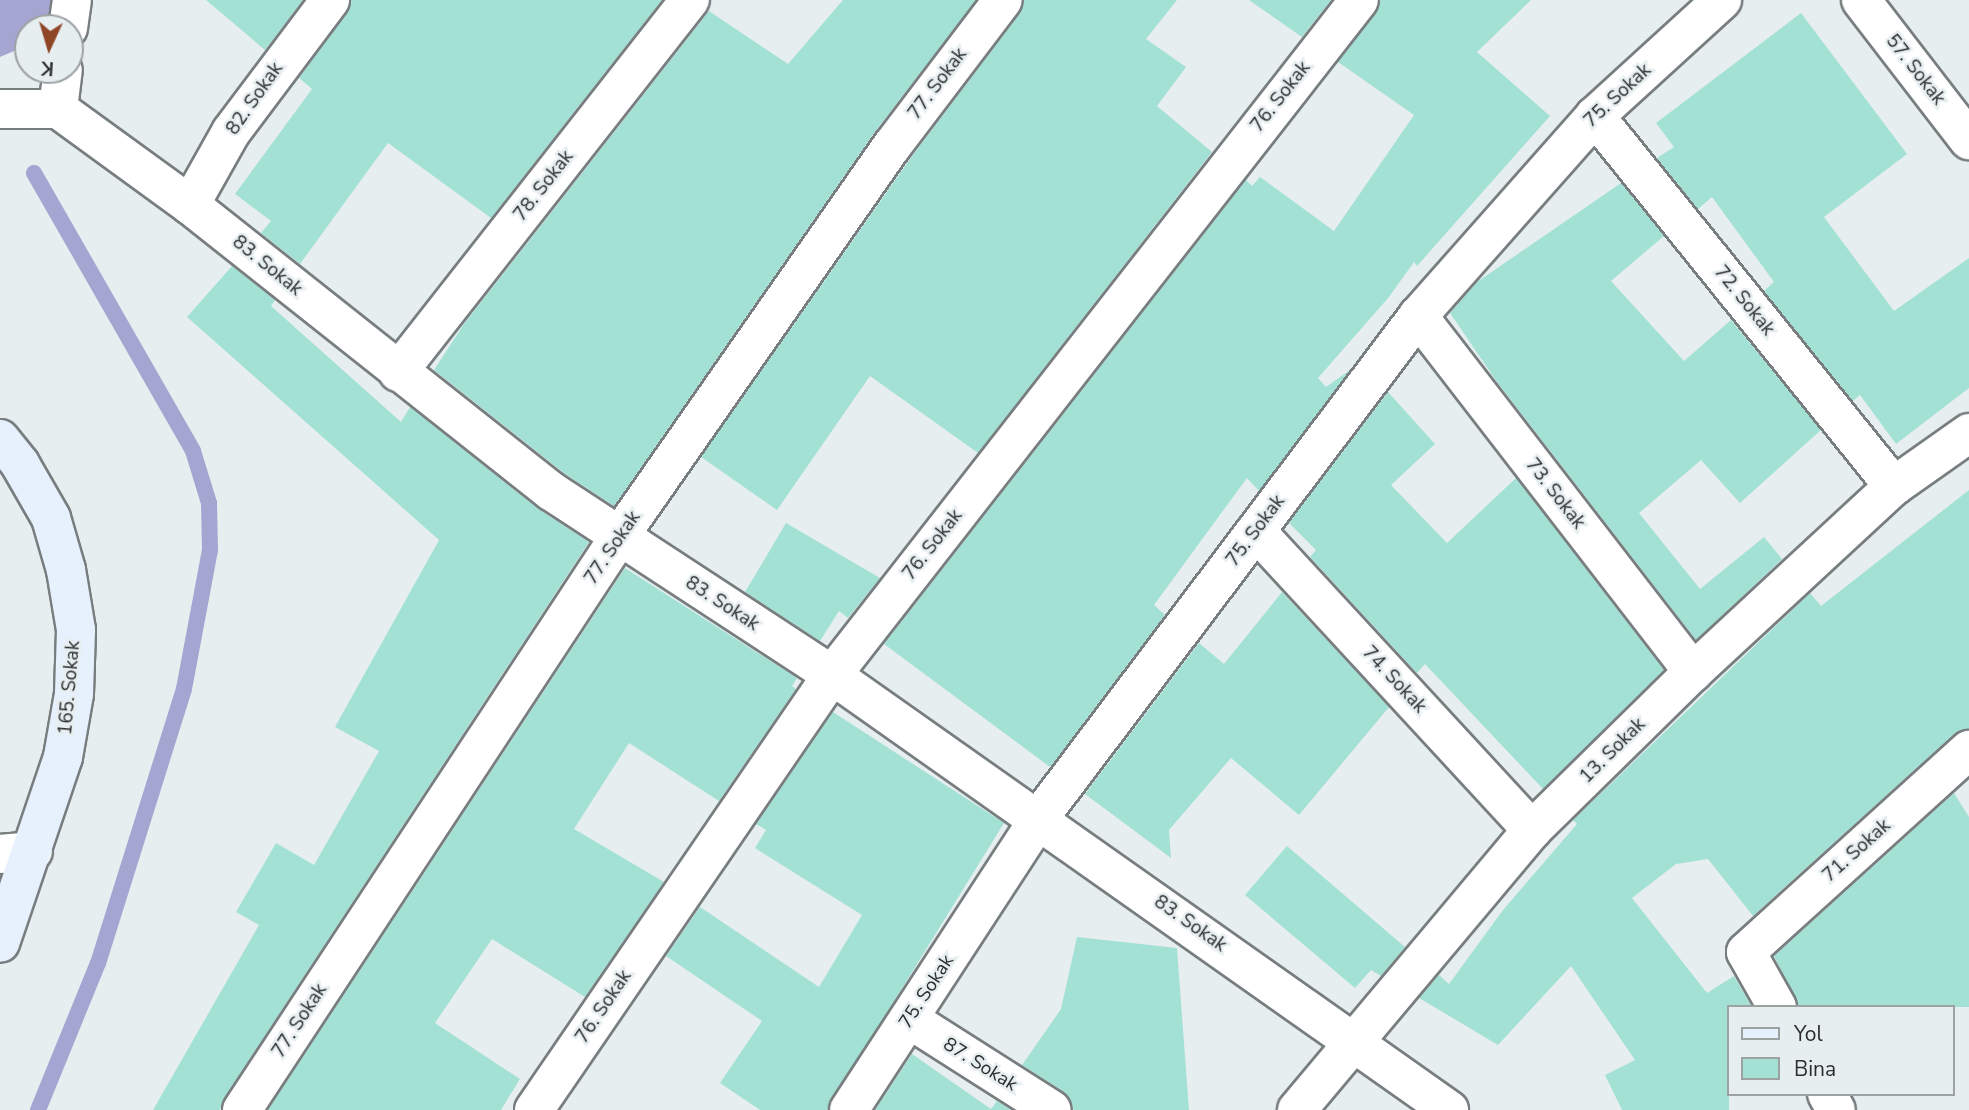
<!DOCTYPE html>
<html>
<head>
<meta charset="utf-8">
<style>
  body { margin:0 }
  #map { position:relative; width:1969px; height:1110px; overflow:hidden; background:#e7eef0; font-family:"Nunito Sans",sans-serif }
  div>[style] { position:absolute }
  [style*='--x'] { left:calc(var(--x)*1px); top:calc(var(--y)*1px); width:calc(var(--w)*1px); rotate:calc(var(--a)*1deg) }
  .water>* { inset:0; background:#a5a5d2 }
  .stream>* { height:16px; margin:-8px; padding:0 8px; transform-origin:8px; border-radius:8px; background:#a5a5d2 }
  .building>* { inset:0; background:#a4e1d5 }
  .roads { filter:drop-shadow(2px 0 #787e7f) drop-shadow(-2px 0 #787e7f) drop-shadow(0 2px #787e7f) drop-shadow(0 -2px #787e7f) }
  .street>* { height:38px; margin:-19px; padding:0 19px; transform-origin:19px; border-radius:19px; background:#fff }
  .secondary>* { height:38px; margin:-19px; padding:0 19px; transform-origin:19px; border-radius:19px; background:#e6f1fd }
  span { translate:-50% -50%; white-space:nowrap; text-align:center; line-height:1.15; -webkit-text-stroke:5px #e7eef0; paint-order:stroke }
  .street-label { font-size:19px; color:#2b2d2e }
  .legend { position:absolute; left:1727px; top:1005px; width:228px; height:91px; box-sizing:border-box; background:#e7eef0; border:2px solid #9ca1a2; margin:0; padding:9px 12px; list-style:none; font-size:21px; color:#2b2d2e }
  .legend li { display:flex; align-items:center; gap:14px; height:35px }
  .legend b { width:35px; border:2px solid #9ca1a2 }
  .north { position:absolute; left:14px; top:14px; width:70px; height:70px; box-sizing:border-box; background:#e7eef0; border:2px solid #9ca1a2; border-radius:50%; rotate:184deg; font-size:19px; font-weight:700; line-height:28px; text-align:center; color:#2b2d2e }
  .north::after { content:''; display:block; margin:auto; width:24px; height:32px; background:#8f4626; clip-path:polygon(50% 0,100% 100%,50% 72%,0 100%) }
</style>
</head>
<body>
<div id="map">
  <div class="water">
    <div style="clip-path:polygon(0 0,54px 0,52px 28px,28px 28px,28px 45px,0 57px)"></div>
  </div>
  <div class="stream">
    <div style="--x:34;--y:173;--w:320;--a:60.2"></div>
    <div style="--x:193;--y:451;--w:54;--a:72.9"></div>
    <div style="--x:209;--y:503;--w:47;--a:88.8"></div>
    <div style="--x:210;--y:550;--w:141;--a:100.6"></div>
    <div style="--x:184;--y:689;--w:287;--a:107.4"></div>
    <div style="--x:98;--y:963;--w:159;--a:112.2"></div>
  </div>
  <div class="building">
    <div style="clip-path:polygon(206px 0,303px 0,265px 50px)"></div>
    <div style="clip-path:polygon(351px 0,662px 0,491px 218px,388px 143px,300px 264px,261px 233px,271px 221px,235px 194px,312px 89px,299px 78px,347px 13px)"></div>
    <div style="clip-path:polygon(843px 0,976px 0,874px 133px,614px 506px,564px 473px,434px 370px,464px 324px,709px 11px,788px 64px)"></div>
    <div style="clip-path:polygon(1024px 0,1177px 0,1146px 39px,1186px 67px,1157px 106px,1212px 152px,978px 453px,870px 376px,777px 510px,701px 457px,910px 159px,1020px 13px)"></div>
    <div style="clip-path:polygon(1249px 0,1331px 0,1302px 37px)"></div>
    <div style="clip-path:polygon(1380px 0,1531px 0,1477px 52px,1550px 116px,1417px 266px,1414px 262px,1389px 297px,1318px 378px,1326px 387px,1350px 370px,1259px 491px,1247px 478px,1154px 605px,1165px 615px,1050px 767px,884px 644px,1246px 180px,1252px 186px,1260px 177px,1334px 231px,1414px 115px,1338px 62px,1376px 13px)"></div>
    <div style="clip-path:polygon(1801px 13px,1907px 154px,1824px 217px,1894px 311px,1969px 258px,1969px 388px,1896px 444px,1860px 395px,1853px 401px,1764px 291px,1774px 282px,1712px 197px,1698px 209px,1657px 158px,1674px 147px,1656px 123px)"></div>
    <div style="clip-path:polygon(1621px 183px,1664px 236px,1611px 281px,1684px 361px,1731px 320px,1821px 430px,1740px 503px,1701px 460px,1639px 513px,1700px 589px,1764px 537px,1782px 559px,1696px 640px,1497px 382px,1450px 313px,1477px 282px)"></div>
    <div style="clip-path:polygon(232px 266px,275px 300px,271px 306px,401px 422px,410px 407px,537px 508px,589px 542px,224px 1098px,220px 1110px,153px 1110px,259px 925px,236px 912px,276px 843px,314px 865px,379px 751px,335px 727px,439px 540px,187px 317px)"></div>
    <div style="clip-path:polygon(1388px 392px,1435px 444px,1391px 485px,1447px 543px,1516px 478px,1664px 670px,1543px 789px,1425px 664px,1417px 673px,1310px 557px,1316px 550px,1289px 523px)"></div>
    <div style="clip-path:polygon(1969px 490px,1969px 729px,1954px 734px,1753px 916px,1708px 859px,1676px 864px,1632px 898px,1707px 993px,1734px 976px,1752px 1007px,1729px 1007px,1729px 1110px,1622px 1110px,1605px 1075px,1635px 1060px,1571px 966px,1498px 1045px,1419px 998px,1439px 975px,1449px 984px,1503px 910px,1577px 824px,1573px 820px,1810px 593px,1821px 606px)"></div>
    <div style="clip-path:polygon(786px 523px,880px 578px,848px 618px,839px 611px,820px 641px,745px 592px)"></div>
    <div style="clip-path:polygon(625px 568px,797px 678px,792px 686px,796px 689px,719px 801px,629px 743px,574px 829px,664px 882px,585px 997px,492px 939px,435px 1023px,520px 1079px,501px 1110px,268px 1110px)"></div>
    <div style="clip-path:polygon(1282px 592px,1389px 707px,1299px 815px,1231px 758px,1169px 830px,1171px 858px,1085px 794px,1199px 643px,1224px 664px)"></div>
    <div style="clip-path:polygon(833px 712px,1004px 823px,827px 1110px,760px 1110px,720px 1083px,762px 1021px,666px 956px,700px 907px,819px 987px,862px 915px,755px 848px,766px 830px,756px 824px)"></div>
    <div style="clip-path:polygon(1954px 793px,1969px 817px,1969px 1007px,1799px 1007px,1774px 956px)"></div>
    <div style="clip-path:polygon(1287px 846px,1405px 947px,1381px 976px,1371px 970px,1355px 988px,1245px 895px)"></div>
    <div style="clip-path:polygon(1077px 937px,1177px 948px,1189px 1110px,1074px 1110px,1064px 1092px,1022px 1065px,1061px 1009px)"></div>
    <div style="clip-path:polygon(912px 1054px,991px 1109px,997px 1101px,1011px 1110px,875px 1110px)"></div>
  </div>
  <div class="roads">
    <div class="street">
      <div style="--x:1861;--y:0;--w:177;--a:52.4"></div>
      <div style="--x:68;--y:28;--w:28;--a:-82"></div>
      <div style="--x:0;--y:109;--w:58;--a:0"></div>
      <div style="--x:58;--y:109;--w:163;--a:36"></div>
      <div style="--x:190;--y:205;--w:461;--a:38.4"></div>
      <div style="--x:551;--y:491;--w:336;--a:33.2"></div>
      <div style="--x:832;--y:675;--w:755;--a:35.18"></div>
      <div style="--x:58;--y:109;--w:39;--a:-83"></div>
      <div style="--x:1595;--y:116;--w:476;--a:51.1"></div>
      <div style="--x:190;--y:205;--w:84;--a:-60.7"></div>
      <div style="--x:231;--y:132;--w:165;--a:-53.1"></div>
      <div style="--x:1418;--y:316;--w:450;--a:52.3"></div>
      <div style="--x:398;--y:372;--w:473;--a:-51.9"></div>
      <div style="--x:1256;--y:531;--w:407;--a:47.3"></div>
      <div style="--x:0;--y:854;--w:33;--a:-5"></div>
      <div style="--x:1777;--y:1007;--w:63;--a:-119.4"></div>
      <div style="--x:1746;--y:952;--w:301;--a:-42.2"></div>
      <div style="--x:909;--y:1019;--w:169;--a:32.5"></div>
      <div style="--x:1827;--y:1094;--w:18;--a:61"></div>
      <div style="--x:242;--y:1110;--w:686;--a:-56.66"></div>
      <div style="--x:619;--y:537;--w:477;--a:-55.1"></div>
      <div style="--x:892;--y:146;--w:183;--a:-52.8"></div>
      <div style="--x:534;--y:1110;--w:527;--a:-55.59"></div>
      <div style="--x:832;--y:675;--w:856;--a:-52.02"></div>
      <div style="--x:849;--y:1110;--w:348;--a:-56.9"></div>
      <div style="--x:1039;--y:818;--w:629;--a:-52.95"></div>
      <div style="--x:1418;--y:316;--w:267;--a:-48.5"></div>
      <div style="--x:1595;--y:116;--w:172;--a:-42.4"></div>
      <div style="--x:1297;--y:1110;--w:366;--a:-50"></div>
      <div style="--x:1532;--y:830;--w:226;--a:-44.5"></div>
      <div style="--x:1693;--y:672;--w:274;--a:-42.8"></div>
      <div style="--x:1894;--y:486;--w:92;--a:-35.2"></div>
    </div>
    <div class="secondary">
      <div style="--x:0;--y:439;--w:32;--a:51"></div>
      <div style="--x:20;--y:464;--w:62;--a:60.1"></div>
      <div style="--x:51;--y:518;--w:54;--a:73.9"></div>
      <div style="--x:66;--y:570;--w:61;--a:80.5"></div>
      <div style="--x:76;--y:630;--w:64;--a:91.8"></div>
      <div style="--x:74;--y:694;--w:64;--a:99.9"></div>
      <div style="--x:63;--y:757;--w:196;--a:108.7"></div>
    </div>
  </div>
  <div class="street-label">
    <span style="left:1915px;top:70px;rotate:52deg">57. Sokak</span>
    <span style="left:938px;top:84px;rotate:-53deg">77. Sokak</span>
    <span style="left:1618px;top:96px;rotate:-43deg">75. Sokak</span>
    <span style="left:1281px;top:97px;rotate:-52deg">76. Sokak</span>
    <span style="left:255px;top:99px;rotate:-55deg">82. Sokak</span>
    <span style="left:544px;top:186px;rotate:-52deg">78. Sokak</span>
    <span style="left:267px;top:266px;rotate:39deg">83. Sokak</span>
    <span style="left:1744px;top:301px;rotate:51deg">72. Sokak</span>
    <span style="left:1555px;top:494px;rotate:52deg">73. Sokak</span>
    <span style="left:1256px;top:531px;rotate:-53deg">75. Sokak</span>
    <span style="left:933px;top:545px;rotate:-52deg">76. Sokak</span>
    <span style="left:613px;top:548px;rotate:-56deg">77. Sokak</span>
    <span style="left:722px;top:604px;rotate:33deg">83. Sokak</span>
    <span style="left:1394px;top:680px;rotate:47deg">74. Sokak</span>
    <span style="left:70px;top:688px;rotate:-85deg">165. Sokak</span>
    <span style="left:1613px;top:751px;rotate:-45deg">13. Sokak</span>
    <span style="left:1857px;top:851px;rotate:-42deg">71. Sokak</span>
    <span style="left:1190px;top:924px;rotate:35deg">83. Sokak</span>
    <span style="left:927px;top:992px;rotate:-57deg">75. Sokak</span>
    <span style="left:604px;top:1007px;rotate:-56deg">76. Sokak</span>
    <span style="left:300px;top:1021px;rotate:-57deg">77. Sokak</span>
    <span style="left:980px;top:1065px;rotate:32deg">87. Sokak</span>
  </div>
  <ul class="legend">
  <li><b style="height:9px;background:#e6f1fd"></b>Yol</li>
  <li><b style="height:19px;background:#a4e1d5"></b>Bina</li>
  </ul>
  <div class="north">K</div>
</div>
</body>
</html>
